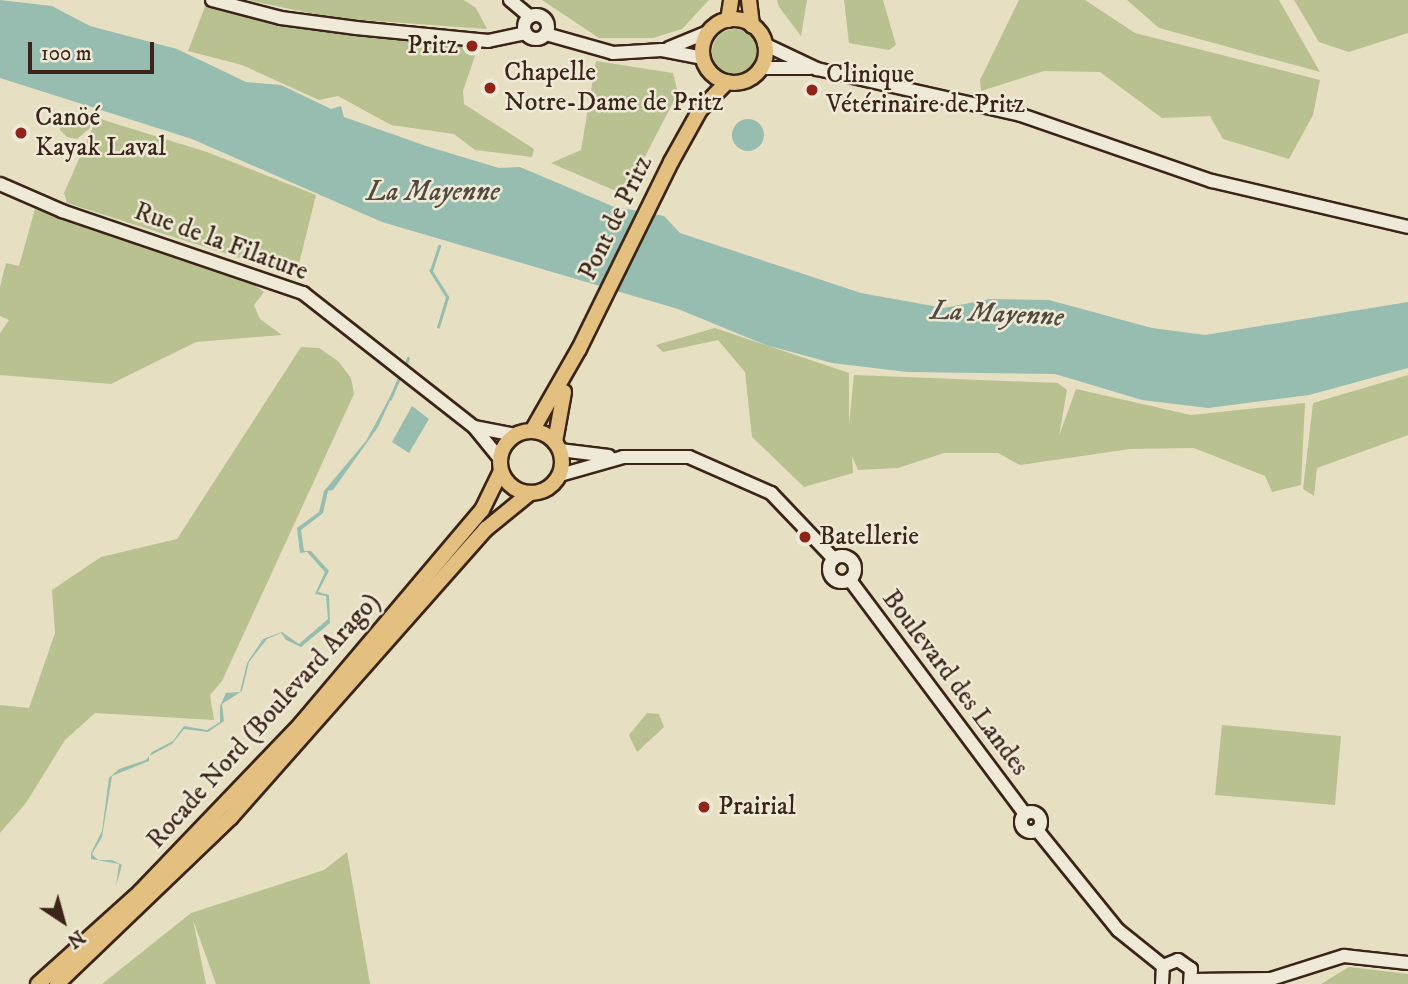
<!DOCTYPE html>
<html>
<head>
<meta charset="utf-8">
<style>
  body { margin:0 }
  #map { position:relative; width:1408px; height:984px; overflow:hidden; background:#e7dfc1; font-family:"IM FELL DW Pica",serif }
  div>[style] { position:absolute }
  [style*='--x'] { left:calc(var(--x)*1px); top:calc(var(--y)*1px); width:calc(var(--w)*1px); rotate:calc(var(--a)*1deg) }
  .green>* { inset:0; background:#b9c190 }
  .round { border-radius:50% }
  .water>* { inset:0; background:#97bdb0 }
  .stream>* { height:2.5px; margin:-1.25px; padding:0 1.25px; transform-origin:1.25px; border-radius:1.25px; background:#97bdb0 }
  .roads { filter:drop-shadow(2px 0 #3b2418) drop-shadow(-2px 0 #3b2418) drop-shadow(0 2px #3b2418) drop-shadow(0 -2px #3b2418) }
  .secondary>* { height:12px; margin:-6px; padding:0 6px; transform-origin:6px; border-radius:6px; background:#efead7 }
  .secondary>.ring { margin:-6px; padding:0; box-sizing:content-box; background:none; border:12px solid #efead7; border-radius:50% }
  .primary>* { height:14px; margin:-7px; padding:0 7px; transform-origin:7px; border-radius:7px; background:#e4c080 }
  .primary>.ring { margin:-7px; padding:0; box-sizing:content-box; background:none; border:14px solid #e4c080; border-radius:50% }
  .dots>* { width:19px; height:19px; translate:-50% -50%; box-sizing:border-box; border:4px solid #efead7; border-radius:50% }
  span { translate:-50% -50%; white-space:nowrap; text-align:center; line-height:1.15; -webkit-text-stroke:5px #efead7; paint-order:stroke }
  .poi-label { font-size:26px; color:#3b2418 }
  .right { translate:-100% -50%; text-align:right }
  .left { translate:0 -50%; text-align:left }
  .street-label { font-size:26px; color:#3b2418 }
  .water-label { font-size:28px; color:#524a3e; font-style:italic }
  .north { position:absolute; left:28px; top:886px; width:70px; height:70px; -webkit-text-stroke:5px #efead7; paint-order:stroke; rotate:144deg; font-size:19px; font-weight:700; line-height:28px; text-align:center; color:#3b2418 }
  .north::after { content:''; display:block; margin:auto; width:24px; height:32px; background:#3b2418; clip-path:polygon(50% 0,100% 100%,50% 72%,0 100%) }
  .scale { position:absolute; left:28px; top:42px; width:126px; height:32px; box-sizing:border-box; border:4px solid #3b2418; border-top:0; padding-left:9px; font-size:21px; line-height:24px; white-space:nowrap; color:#3b2418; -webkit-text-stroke:5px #efead7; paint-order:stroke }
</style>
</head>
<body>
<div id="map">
  <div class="green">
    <div style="clip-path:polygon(247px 0,464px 0,476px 8px,487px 29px,334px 18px)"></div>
    <div style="clip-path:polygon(542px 0,709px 0,682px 29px,653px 38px,599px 38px)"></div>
    <div style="clip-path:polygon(777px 0,807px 0,801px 36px,779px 7px)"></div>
    <div style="clip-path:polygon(844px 0,883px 0,896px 45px,889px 50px,849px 43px)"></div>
    <div style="clip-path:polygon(1019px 0,1085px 0,1135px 33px,1320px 80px,1313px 115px,1289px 159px,1223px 139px,1210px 116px,1162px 118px,1100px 72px,1044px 71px,981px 91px,980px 80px)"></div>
    <div style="clip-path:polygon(1127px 0,1279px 0,1320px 72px,1159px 28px)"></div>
    <div style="clip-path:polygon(1294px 0,1408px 0,1408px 33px,1349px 52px,1319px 42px)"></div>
    <div style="clip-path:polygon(206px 4px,274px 23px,478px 47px,463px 91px,464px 104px,534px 149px,532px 157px,475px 150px,454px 134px,391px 125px,338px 96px,319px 100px,242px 65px,188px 51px)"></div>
    <div class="round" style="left:712px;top:29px;width:46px;height:46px"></div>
    <div style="clip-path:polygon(596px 61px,673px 73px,678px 93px,625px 195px,551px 163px,581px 150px)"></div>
    <div style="clip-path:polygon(58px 113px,90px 122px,90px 128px,77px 139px,67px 137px,60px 130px)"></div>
    <div style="clip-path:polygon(97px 118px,207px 152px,316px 195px,296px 276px,67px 203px,64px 193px)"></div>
    <div style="clip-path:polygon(35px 209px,254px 285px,264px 292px,254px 305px,260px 319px,282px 335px,196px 342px,111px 384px,0 375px,0 333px,9px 320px,0 316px,0 287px,6px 263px,19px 266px)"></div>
    <div style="clip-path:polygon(715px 328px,849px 373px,849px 425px,854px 375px,1058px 383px,1067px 390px,1059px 436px,1076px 389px,1191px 415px,1305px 403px,1301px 485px,1272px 492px,1265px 476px,1194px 448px,1130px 449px,1020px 465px,998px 453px,944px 453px,898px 468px,858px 470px,852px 456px,853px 473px,804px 487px,752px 437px,745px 372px,718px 340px,663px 352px,656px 345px)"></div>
    <div style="clip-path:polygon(301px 347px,319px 348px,338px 361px,351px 378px,354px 394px,222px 681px,210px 695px,214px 720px,95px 713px,65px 740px,26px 803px,0 833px,0 705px,29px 708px,55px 633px,52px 590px,101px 557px,177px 539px)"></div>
    <div style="clip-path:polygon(1408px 375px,1408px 435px,1317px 468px,1314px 496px,1303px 489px,1313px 403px)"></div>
    <div style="clip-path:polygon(647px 713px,659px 714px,664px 727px,637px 752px,629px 735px)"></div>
    <div style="clip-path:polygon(1222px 725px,1341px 736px,1335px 805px,1215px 795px)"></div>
    <div style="clip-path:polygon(347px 852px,370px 984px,216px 984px,193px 920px,206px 984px,102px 984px,191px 913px,324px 870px)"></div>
    <div style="clip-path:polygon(1349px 967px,1408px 974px,1408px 984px,1321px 984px)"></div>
  </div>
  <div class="water">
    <div style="clip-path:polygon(0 0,52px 6px,90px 26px,177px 49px,246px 82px,281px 85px,331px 109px,341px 106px,344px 117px,426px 146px,499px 168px,520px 167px,612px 206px,664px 216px,680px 233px,861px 293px,944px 308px,990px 299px,1049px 300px,1152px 328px,1205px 335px,1408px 302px,1408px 368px,1309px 395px,1208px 408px,1142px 400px,1055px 374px,907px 372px,832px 363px,766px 345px,678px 309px,382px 222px,192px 139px,0 78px)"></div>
    <div class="round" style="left:732px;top:119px;width:32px;height:32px"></div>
    <div style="clip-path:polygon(403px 373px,378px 427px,333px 490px,328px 491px,323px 513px,301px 530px,304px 551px,311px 551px,329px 571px,318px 592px,329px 595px,330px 623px,301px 647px,286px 640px,281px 633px,267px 639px,249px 662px,242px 691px,222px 704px,224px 721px,208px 732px,184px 729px,172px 744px,149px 756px,149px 761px,112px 776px,102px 837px,92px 854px,98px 860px,112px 860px,122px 865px,116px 886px,119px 864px,91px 859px,91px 853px,102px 831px,109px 778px,119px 769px,146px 760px,152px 752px,173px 741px,184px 726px,207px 730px,220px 722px,220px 706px,226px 693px,240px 692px,247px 663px,263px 639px,282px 632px,299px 644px,328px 619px,326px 596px,315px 594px,325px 572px,307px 552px,300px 553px,297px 528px,319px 512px,324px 491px,366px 441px)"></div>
    <div style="clip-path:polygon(412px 406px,429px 419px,409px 453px,392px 442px)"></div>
  </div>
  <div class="stream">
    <div style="--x:438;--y:327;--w:31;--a:-73"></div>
    <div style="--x:447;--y:297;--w:31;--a:-122"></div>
    <div style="--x:431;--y:271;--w:26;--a:-72"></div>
    <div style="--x:406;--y:364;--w:6;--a:-72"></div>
    <div style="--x:390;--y:399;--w:25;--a:-67"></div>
  </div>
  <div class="roads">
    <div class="secondary">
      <div style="--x:212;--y:0;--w:71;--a:14.6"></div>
      <div style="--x:281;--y:18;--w:76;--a:7.6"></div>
      <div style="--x:356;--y:28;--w:133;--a:5.6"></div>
      <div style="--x:488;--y:41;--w:38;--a:-12"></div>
      <div style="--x:510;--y:0;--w:26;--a:40"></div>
      <div class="ring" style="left:524px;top:15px;width:12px;height:12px"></div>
      <div style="--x:546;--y:34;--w:70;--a:15.8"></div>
      <div style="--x:613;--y:53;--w:49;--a:-3.5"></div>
      <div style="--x:662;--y:50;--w:42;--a:11"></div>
      <div style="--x:764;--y:44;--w:59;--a:25.3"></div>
      <div style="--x:817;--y:69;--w:209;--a:12.7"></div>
      <div style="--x:1021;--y:115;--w:202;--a:19.1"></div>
      <div style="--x:1212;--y:181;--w:201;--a:13.2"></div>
      <div style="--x:669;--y:48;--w:42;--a:-22.3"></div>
      <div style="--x:760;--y:68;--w:50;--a:0"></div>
      <div style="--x:0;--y:184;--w:68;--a:23.5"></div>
      <div style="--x:62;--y:211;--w:255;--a:18.8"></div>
      <div style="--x:303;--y:293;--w:217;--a:38.1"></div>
      <div style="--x:474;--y:427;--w:41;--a:50.9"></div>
      <div style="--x:474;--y:427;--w:42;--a:11"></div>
      <div style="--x:560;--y:450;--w:49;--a:7"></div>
      <div style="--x:560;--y:475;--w:66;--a:-15.9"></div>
      <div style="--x:623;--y:457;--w:66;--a:0"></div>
      <div style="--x:689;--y:457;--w:90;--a:23.7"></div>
      <div style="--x:771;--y:493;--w:91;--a:46.3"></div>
      <div class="ring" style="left:829px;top:556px;width:14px;height:14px"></div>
      <div style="--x:850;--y:580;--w:292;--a:53.2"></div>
      <div class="ring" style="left:1021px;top:812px;width:8px;height:8px"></div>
      <div style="--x:1037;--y:830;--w:129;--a:51"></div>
      <div style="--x:1118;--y:930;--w:58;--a:38.7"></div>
      <div style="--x:1192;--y:980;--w:79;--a:-0.7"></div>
      <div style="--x:1271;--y:979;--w:77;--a:-17.5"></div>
      <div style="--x:1344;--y:956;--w:64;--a:6.2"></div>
      <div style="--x:1162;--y:984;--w:18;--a:-87"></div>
      <div style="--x:1163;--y:966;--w:16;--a:-22"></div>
      <div style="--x:1178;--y:960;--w:16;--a:35"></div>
      <div style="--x:1191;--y:969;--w:15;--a:94"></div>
    </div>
    <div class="primary">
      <div style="--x:749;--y:0;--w:26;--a:83"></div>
      <div class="ring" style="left:702px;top:19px;width:50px;height:50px"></div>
      <div style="--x:728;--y:20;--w:20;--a:-81"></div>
      <div class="ring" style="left:500px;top:431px;width:48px;height:48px"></div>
      <div style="--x:532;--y:431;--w:95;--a:-60.2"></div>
      <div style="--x:579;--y:349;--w:208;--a:-63.8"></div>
      <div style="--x:671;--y:162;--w:60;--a:-60.9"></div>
      <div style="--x:700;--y:110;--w:39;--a:-46"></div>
      <div style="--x:555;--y:442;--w:51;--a:-79.8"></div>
      <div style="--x:38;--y:984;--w:137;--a:-42"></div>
      <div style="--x:140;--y:892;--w:233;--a:-46.2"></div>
      <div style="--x:301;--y:724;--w:280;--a:-49.8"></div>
      <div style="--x:482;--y:510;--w:43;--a:-64"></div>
      <div style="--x:57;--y:984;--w:241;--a:-43.8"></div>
      <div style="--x:231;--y:817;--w:385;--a:-48.5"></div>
      <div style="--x:486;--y:529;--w:57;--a:-39.3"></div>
    </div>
  </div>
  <div class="dots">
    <div style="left:472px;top:46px;background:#8f2418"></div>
    <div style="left:490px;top:88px;background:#8f2418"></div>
    <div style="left:812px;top:90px;background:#8f2418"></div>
    <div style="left:21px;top:133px;background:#8f2418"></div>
    <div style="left:805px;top:537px;background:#8f2418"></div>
    <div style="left:704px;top:807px;background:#8f2418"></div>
  </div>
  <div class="poi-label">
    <span class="right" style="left:458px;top:46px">Pritz</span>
    <span class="left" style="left:504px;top:88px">Chapelle<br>Notre-Dame de Pritz</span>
    <span class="left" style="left:826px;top:90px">Clinique<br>Vétérinaire de Pritz</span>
    <span class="left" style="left:35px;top:133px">Canöé<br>Kayak Laval</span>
    <span class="left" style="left:819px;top:537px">Batellerie</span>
    <span class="left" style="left:718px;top:807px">Prairial</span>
  </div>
  <div class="street-label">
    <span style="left:616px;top:218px;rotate:-64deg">Pont de Pritz</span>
    <span style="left:221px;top:242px;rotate:20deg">Rue de la Filature</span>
    <span style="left:955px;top:683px;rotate:53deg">Boulevard des Landes</span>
    <span style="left:264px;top:721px;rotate:-48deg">Rocade Nord (Boulevard Arago)</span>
  </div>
  <div class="water-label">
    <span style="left:433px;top:192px">La Mayenne</span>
    <span style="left:997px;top:314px;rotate:3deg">La Mayenne</span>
  </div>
  <div class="north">N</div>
  <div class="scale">100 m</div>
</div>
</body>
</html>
